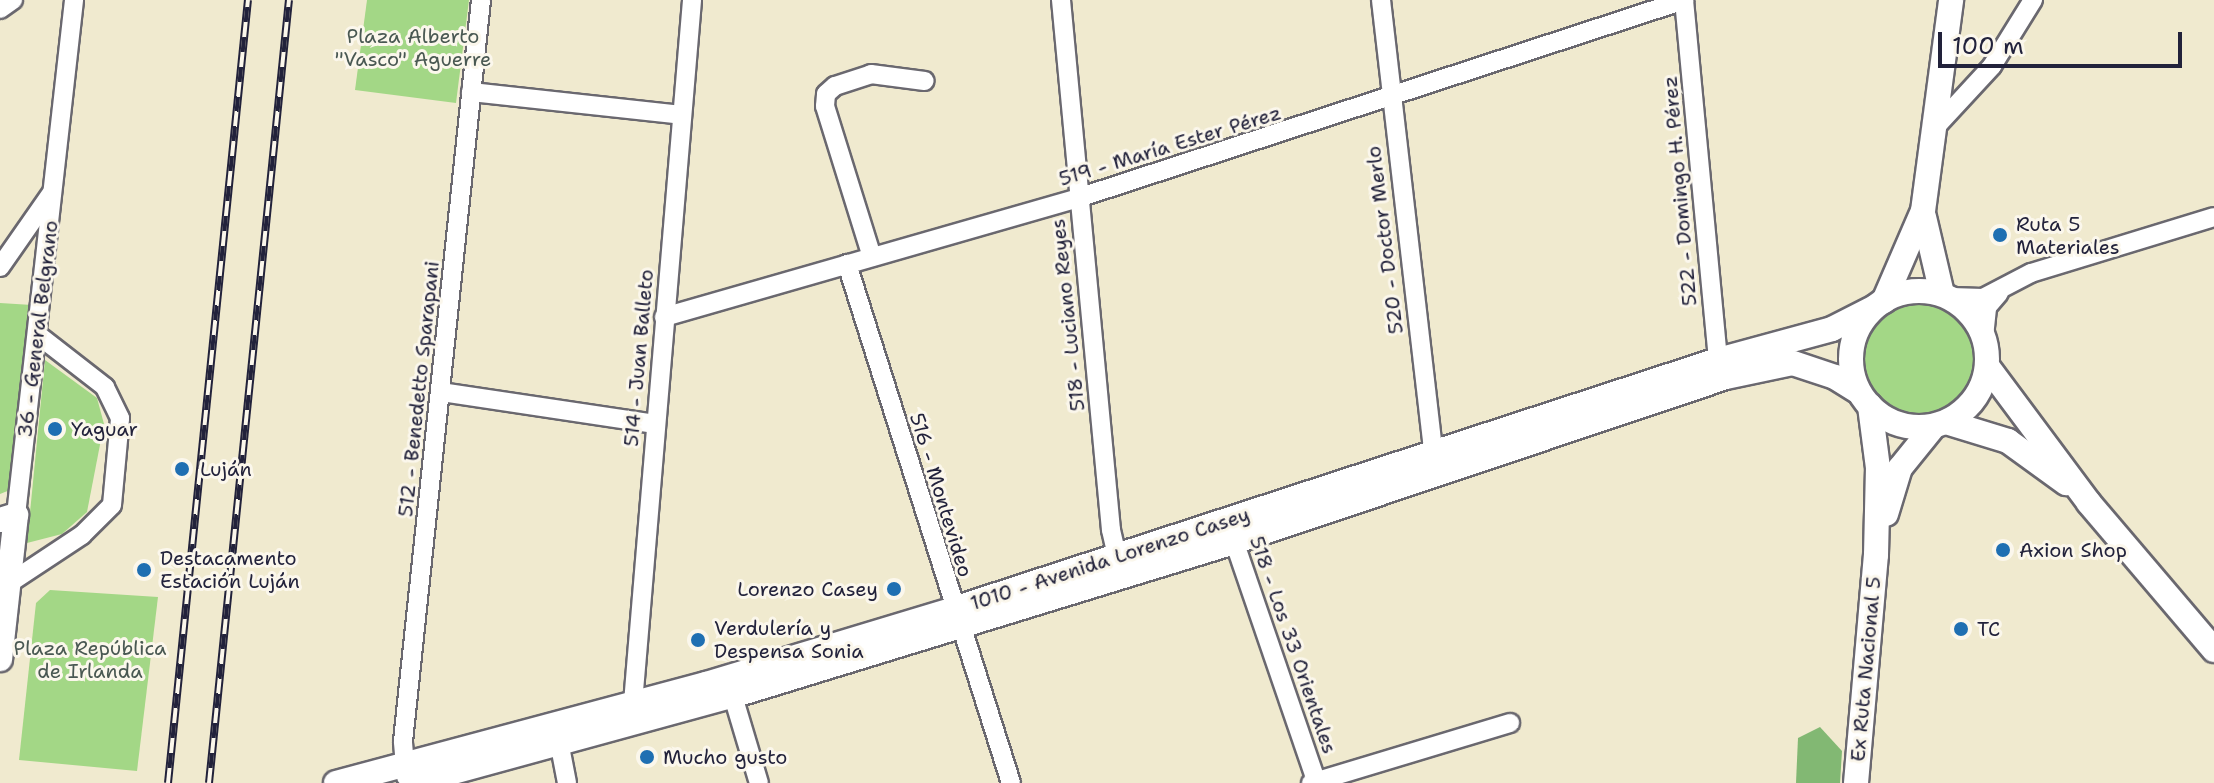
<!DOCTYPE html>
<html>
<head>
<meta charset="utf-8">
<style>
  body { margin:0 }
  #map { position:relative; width:2214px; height:783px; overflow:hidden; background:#f0eacf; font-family:"Shantell Sans",sans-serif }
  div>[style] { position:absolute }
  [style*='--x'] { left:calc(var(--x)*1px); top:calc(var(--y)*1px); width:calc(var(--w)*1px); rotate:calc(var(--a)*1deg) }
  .green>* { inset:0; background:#a3d786 }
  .round { border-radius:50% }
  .forest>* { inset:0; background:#82b873 }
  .roads { filter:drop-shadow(2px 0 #6a686f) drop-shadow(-2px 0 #6a686f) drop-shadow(0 2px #6a686f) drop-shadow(0 -2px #6a686f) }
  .minor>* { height:18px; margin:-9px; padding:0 9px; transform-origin:9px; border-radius:9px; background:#fff }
  .major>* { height:24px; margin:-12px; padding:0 12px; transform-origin:12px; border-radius:12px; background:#fff }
  .major>.ring { margin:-12px; padding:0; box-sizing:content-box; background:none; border:24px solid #fff; border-radius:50% }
  .rail>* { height:8px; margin-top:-4px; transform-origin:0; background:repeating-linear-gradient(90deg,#fbf7ec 0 15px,#22223b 0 30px); box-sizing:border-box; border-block:2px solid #22223b }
  .dots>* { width:22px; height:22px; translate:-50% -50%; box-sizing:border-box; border:4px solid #fbf7ec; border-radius:50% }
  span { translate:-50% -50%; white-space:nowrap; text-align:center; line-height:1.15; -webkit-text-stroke:6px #fbf7ec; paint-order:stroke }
  .park-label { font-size:20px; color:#495852 }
  .street-label { font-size:20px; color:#22223b }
  .poi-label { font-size:20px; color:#22223b }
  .left { translate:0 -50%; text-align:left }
  .right { translate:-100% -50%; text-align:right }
  .scale { position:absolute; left:1938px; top:32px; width:244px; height:36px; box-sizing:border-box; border:4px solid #22223b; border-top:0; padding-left:10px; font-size:24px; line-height:28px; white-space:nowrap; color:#22223b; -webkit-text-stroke:6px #fbf7ec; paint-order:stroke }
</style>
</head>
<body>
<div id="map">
  <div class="green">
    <div style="clip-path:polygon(367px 0,469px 0,456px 103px,355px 90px)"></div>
    <div class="round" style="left:1859px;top:298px;width:122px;height:122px"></div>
    <div style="clip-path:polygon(0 303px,32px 305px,10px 490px,0 494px)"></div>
    <div style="clip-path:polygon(45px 360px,97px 398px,104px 424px,87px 512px,62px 534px,27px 543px)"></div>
    <div style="clip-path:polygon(50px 590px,158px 597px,137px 771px,19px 760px,36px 603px)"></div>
  </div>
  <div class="forest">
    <div style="clip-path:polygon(1820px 727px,1842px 751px,1840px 783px,1796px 783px,1798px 738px)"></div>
  </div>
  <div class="roads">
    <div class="minor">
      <div style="--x:1061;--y:0;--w:532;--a:84.61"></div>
      <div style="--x:1111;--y:530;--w:37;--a:77"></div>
      <div style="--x:1381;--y:0;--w:469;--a:83.4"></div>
      <div style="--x:1684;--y:0;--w:362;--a:84.6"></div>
      <div style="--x:1718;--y:360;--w:11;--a:63"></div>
      <div style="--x:0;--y:9;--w:16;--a:-35"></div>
      <div style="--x:471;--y:92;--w:212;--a:6.2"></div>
      <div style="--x:1933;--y:130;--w:87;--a:-47.3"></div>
      <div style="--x:1992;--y:66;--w:78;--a:-58.2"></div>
      <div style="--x:872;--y:257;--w:158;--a:-107.3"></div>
      <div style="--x:825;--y:106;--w:12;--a:-85"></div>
      <div style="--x:826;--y:94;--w:12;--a:-42"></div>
      <div style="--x:835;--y:86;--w:38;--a:-18"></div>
      <div style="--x:871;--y:74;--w:54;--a:7.4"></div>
      <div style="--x:847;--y:264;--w:544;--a:72.46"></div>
      <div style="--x:0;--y:267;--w:89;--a:-55.1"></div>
      <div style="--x:1951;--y:297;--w:32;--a:2"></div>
      <div style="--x:1983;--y:298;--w:54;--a:-27.5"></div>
      <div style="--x:2031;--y:273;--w:191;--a:-17"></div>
      <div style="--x:664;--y:317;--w:431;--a:-16"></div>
      <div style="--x:1078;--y:198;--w:638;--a:-18.09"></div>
      <div style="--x:1984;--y:337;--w:30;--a:-84"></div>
      <div style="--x:1987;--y:307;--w:18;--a:-49"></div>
      <div style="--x:441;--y:392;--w:216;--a:8.5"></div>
      <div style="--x:16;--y:515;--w:518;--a:-83.57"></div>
      <div style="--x:1231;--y:532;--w:265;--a:71.1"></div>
      <div style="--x:8;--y:584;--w:89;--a:-33.5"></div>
      <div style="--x:82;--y:535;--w:42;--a:-45"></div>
      <div style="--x:112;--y:505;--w:87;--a:-84.7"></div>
      <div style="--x:120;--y:418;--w:34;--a:-116"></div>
      <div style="--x:105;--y:387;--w:85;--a:-142.2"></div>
      <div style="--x:730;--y:686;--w:101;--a:73.4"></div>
      <div style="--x:637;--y:714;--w:12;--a:-110"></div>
      <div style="--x:633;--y:703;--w:705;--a:-85.2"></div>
      <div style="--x:557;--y:731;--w:53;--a:79.1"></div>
      <div style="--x:406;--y:777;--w:36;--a:-95"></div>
      <div style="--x:403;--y:741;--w:745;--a:-83.99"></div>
      <div style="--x:1311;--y:783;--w:208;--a:-16.8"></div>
    </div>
    <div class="major">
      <div style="--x:1924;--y:217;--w:79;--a:76.8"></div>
      <div class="ring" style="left:1851px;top:291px;width:112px;height:112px"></div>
      <div style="--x:1884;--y:301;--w:98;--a:-66.6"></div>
      <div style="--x:1923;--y:211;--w:213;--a:-82.4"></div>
      <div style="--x:1987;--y:366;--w:171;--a:53.3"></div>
      <div style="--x:2089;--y:503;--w:193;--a:49.6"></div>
      <div style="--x:1946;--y:422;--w:65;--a:17"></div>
      <div style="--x:2008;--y:441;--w:72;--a:35.9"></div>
      <div style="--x:1886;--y:514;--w:48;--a:-73.1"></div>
      <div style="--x:1900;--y:468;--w:54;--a:-51"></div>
      <div style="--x:0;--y:520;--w:17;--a:-17"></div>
      <div style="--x:16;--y:515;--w:145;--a:96.3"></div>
      <div style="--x:336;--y:783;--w:383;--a:-15"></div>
      <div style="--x:706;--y:684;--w:259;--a:-16.8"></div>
      <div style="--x:954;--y:609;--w:804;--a:-18.05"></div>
      <div style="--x:1718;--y:360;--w:118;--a:-15.2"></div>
      <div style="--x:1832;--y:329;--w:48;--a:-27.1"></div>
      <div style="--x:413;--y:783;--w:331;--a:-15.3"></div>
      <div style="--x:732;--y:696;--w:525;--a:-17.05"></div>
      <div style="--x:1234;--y:542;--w:519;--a:-18.54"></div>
      <div style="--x:1726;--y:377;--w:68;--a:-11.8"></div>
      <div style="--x:1793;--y:363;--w:44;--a:18.4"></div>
      <div style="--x:1835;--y:377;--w:28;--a:32"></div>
      <div style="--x:1856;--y:783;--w:229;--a:-85"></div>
      <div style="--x:1876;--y:555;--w:87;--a:-88.7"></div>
      <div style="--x:1878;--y:468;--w:63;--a:-97.4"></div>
    </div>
  </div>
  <div class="rail">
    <div style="--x:168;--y:783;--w:787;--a:-84.17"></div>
    <div style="--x:209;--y:783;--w:787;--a:-84.17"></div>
  </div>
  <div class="dots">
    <div style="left:2000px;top:235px;background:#1f6fb2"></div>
    <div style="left:55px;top:429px;background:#1f6fb2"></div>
    <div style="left:182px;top:469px;background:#1f6fb2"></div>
    <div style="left:2003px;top:550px;background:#1f6fb2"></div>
    <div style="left:144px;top:570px;background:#1f6fb2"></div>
    <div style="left:894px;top:589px;background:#1f6fb2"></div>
    <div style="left:1961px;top:629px;background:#1f6fb2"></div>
    <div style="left:698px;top:640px;background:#1f6fb2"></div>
    <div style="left:647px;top:757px;background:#1f6fb2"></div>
  </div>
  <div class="park-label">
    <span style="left:413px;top:48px">Plaza Alberto<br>"Vasco" Aguerre</span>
    <span style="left:90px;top:660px">Plaza República<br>de Irlanda</span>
  </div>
  <div class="street-label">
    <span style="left:1170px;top:146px;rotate:-17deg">519 - María Ester Pérez</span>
    <span style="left:1680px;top:191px;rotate:-95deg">522 - Domingo H. Pérez</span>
    <span style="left:1385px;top:240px;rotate:-97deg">520 - Doctor Merlo</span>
    <span style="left:1068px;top:315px;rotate:-96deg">518 - Luciano Reyes</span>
    <span style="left:38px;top:329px;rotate:-83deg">36 - General Belgrano</span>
    <span style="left:639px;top:358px;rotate:-85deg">514 - Juan Balleto</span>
    <span style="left:419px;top:389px;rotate:-84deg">512 - Benedetto Sparapani</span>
    <span style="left:941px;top:495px;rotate:73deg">516 - Montevideo</span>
    <span style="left:1110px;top:559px;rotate:-18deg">1010 - Avenida Lorenzo Casey</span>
    <span style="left:1293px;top:645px;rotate:71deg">518 - Los 33 Orientales</span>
    <span style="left:1866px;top:669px;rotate:-85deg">Ex Ruta Nacional 5</span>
  </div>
  <div class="poi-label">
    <span class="left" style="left:2016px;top:236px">Ruta 5<br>Materiales</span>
    <span class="left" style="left:71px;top:429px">Yaguar</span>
    <span class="left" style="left:200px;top:469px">Luján</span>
    <span class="left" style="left:2019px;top:550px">Axion Shop</span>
    <span class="left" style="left:160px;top:570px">Destacamento<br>Estación Luján</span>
    <span class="right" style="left:878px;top:589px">Lorenzo Casey</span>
    <span class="left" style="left:714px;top:640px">Verdulería y<br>Despensa Sonia</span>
    <span class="left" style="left:1977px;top:629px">TC</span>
    <span class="left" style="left:663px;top:757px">Mucho gusto</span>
  </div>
  <div class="scale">100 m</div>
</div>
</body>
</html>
